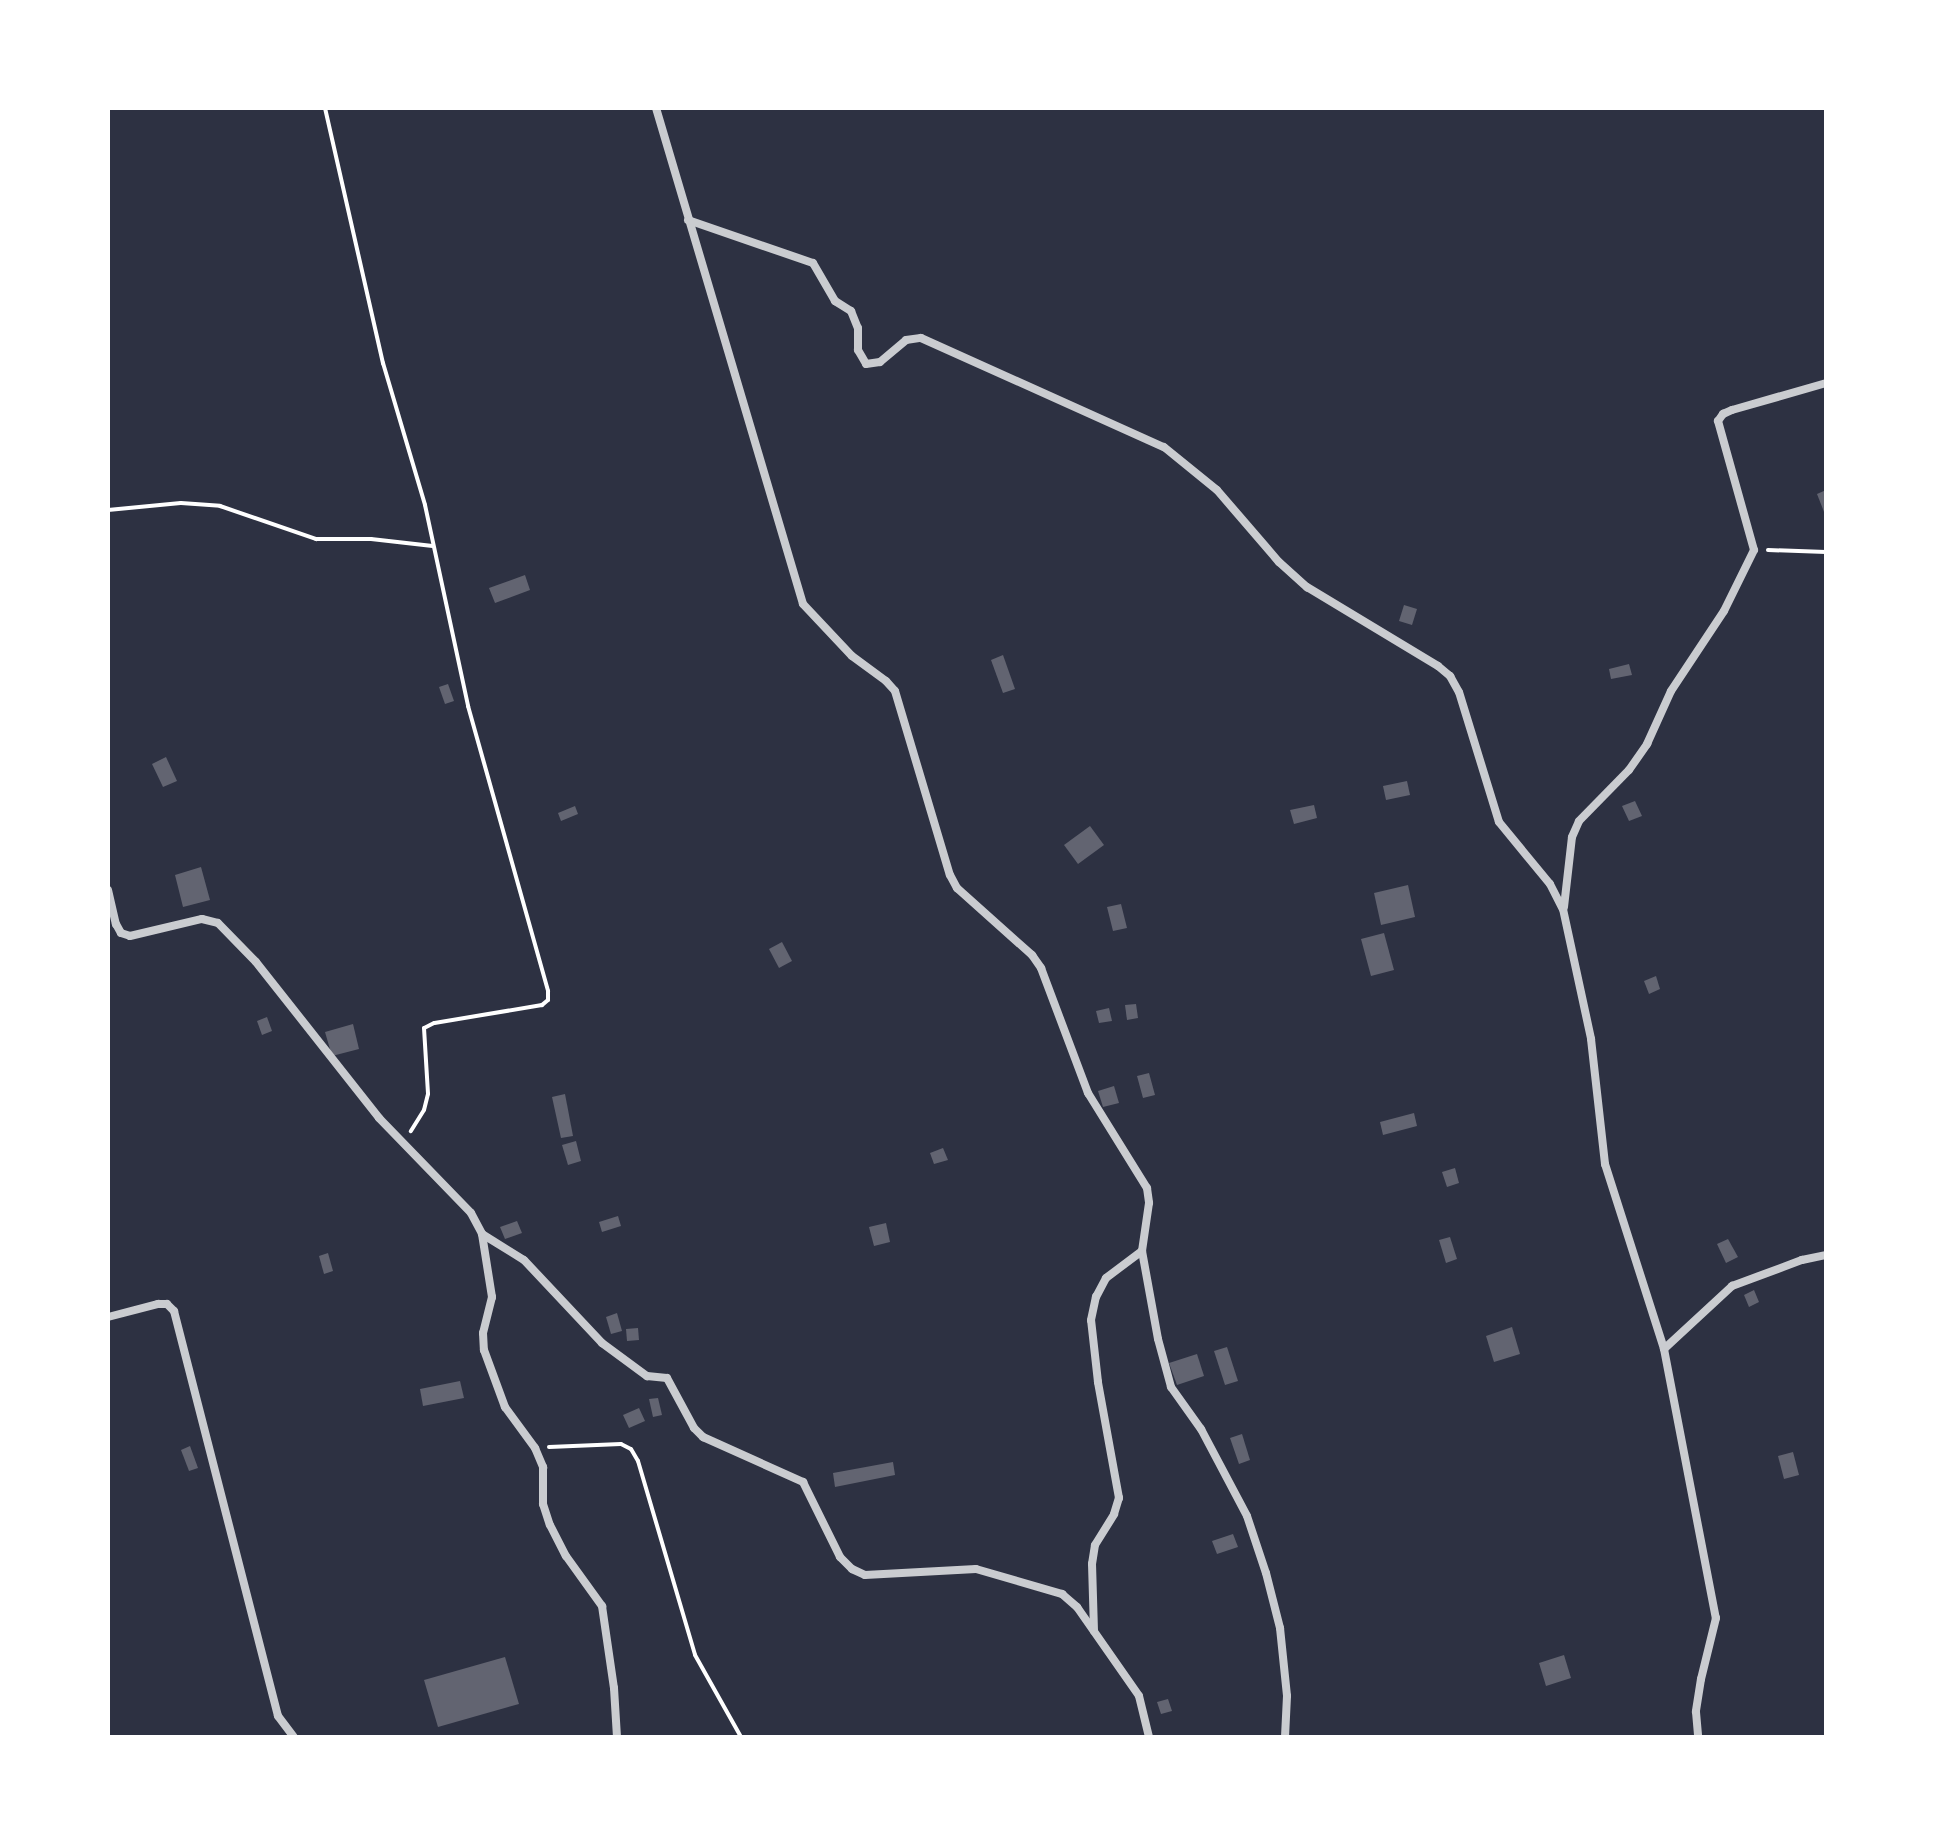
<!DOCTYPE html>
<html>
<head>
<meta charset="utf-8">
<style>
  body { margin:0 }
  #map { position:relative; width:1934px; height:1845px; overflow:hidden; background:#2d3142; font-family:"Work Sans",sans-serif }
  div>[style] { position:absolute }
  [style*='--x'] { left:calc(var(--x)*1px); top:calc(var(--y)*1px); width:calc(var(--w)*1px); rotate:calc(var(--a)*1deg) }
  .building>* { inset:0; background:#626471 }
  .path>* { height:4px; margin:-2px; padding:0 2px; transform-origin:2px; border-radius:2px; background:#fff }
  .minor>* { height:8px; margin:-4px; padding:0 4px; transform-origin:4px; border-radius:4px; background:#caccd0 }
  span { translate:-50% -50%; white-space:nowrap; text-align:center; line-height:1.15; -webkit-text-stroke:6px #fff; paint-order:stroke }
  .frame { position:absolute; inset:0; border:110px solid #fff; pointer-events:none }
</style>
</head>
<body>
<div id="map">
  <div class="building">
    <div style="clip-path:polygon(1826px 490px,1826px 517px,1817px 494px)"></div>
    <div style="clip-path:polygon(525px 575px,530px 590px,495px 603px,489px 588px)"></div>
    <div style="clip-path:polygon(1404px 605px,1417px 609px,1412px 625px,1399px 621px)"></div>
    <div style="clip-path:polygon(1003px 655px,1015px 689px,1003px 693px,991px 660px)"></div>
    <div style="clip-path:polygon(1629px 664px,1632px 675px,1611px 679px,1609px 669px)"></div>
    <div style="clip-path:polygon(448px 684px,454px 701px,445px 704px,439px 687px)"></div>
    <div style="clip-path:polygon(166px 757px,177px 781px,163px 787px,152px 764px)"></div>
    <div style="clip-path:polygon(1407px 781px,1410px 795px,1386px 800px,1383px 786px)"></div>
    <div style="clip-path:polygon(1635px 801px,1642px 816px,1629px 821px,1622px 806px)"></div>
    <div style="clip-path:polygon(1314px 805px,1317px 818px,1294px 824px,1290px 810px)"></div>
    <div style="clip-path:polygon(575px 806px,578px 814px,561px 821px,558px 813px)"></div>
    <div style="clip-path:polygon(1090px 826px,1104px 845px,1078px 864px,1064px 845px)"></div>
    <div style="clip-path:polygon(201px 867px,210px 900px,183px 907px,175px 875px)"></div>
    <div style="clip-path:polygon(1408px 885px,1415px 917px,1381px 925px,1374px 893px)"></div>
    <div style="clip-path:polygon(1121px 904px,1127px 928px,1113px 931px,1107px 907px)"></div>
    <div style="clip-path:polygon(1384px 933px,1394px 970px,1371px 976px,1361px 939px)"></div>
    <div style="clip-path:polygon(782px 942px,792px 961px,779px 968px,769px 949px)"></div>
    <div style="clip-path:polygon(1656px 976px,1660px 989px,1649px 994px,1644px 981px)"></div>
    <div style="clip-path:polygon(1136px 1004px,1138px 1018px,1127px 1020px,1125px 1005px)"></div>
    <div style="clip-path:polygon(1109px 1008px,1112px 1021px,1099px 1023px,1096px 1011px)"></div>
    <div style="clip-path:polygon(267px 1017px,272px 1031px,262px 1035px,257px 1021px)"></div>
    <div style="clip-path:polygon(353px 1024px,359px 1049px,332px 1056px,325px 1032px)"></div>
    <div style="clip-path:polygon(1149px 1073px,1155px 1095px,1143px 1098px,1137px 1076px)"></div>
    <div style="clip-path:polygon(1114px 1086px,1119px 1103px,1103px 1107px,1098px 1091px)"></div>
    <div style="clip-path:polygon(565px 1094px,573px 1136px,561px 1138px,552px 1097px)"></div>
    <div style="clip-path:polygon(1414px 1113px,1417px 1126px,1383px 1135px,1380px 1122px)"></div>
    <div style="clip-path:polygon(576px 1141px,581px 1161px,568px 1165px,562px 1145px)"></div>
    <div style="clip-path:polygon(943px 1148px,948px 1160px,934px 1164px,930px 1153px)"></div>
    <div style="clip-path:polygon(1455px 1168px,1459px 1183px,1447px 1187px,1442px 1172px)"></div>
    <div style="clip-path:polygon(618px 1216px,621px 1226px,602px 1232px,599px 1222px)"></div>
    <div style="clip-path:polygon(517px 1221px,522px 1233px,505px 1239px,500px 1227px)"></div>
    <div style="clip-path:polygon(886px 1223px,890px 1242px,874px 1246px,869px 1227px)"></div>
    <div style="clip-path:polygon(1450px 1237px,1457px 1259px,1446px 1263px,1439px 1240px)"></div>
    <div style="clip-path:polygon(1728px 1239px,1738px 1257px,1726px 1263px,1717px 1244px)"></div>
    <div style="clip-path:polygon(328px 1253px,333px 1271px,324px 1274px,319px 1256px)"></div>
    <div style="clip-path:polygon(1754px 1290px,1759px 1302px,1749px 1307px,1744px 1295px)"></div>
    <div style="clip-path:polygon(617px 1313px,622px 1331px,611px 1334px,606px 1317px)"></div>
    <div style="clip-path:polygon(1512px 1327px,1520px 1354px,1494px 1362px,1486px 1336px)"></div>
    <div style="clip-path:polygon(638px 1328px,639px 1340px,627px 1341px,626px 1329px)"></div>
    <div style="clip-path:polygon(1227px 1347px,1238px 1381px,1225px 1385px,1214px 1351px)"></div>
    <div style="clip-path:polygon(1197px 1354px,1204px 1376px,1177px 1385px,1169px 1363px)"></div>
    <div style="clip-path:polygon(460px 1381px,464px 1398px,423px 1406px,420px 1389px)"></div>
    <div style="clip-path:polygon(658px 1398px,662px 1415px,653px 1417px,649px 1399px)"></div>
    <div style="clip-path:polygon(639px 1408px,645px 1421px,629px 1428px,623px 1415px)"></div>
    <div style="clip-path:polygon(1242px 1434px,1250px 1460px,1239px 1464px,1230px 1438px)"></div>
    <div style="clip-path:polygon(190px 1446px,198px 1468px,189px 1471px,181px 1450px)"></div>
    <div style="clip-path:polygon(1793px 1452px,1799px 1475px,1784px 1479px,1778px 1456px)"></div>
    <div style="clip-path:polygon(893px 1462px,895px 1475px,835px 1487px,833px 1473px)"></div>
    <div style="clip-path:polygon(1233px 1534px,1238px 1547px,1217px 1554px,1212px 1541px)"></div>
    <div style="clip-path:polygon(1564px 1655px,1571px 1678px,1546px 1686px,1539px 1663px)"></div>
    <div style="clip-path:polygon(505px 1657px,519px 1704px,438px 1727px,424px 1680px)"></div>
    <div style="clip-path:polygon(1168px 1699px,1172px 1711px,1161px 1714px,1157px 1702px)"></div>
  </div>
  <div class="path">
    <div style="--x:325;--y:108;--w:262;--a:77.2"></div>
    <div style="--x:383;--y:363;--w:148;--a:73.5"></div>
    <div style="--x:425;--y:505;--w:206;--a:77.9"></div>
    <div style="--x:468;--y:706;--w:296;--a:74.3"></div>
    <div style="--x:548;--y:991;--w:9;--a:90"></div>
    <div style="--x:548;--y:1000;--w:8;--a:140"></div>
    <div style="--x:542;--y:1005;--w:109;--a:170.5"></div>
    <div style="--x:434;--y:1023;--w:11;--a:153"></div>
    <div style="--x:424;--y:1028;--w:66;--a:86.5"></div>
    <div style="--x:428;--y:1094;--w:16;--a:104"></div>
    <div style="--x:424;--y:1110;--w:25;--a:122"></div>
    <div style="--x:108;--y:510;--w:73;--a:-5.5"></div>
    <div style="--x:181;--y:503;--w:39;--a:4"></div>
    <div style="--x:220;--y:506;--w:102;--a:19"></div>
    <div style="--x:316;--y:539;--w:55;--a:0"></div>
    <div style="--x:371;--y:539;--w:62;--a:6.4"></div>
    <div style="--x:1768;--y:550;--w:58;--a:2"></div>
    <div style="--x:549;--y:1447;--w:72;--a:-2.4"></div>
    <div style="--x:621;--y:1444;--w:11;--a:27"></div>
    <div style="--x:631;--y:1449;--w:14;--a:60"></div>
    <div style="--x:638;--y:1461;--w:202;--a:73.6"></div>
    <div style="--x:695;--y:1655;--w:94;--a:60.7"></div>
  </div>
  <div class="minor">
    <div style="--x:656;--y:108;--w:517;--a:73.49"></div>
    <div style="--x:803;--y:604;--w:71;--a:46.7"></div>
    <div style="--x:852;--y:656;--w:42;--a:36.3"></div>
    <div style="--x:886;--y:681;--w:13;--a:48"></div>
    <div style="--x:895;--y:691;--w:192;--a:73.4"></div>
    <div style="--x:950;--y:875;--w:15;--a:62"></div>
    <div style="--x:957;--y:888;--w:101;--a:41.8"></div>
    <div style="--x:1032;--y:955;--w:16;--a:55"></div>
    <div style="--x:1041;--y:968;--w:134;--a:69.4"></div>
    <div style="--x:1088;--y:1093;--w:112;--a:58.2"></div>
    <div style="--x:1147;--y:1188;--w:15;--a:82"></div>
    <div style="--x:1149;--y:1203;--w:49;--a:98.3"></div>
    <div style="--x:1142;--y:1251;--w:89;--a:79.7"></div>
    <div style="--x:1158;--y:1339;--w:50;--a:74.8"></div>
    <div style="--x:1171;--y:1387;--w:52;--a:54.5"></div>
    <div style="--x:1201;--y:1429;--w:98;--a:62.1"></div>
    <div style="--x:1247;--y:1516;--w:60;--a:71.6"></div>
    <div style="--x:1266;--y:1573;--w:57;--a:75.7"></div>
    <div style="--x:1280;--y:1628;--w:68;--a:84.1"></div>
    <div style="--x:1287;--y:1696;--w:41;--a:92.8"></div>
    <div style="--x:688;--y:220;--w:132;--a:19"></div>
    <div style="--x:813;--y:263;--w:44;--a:59.9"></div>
    <div style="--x:835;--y:301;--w:19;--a:32"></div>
    <div style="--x:851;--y:311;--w:18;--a:68"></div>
    <div style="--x:858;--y:328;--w:22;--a:90"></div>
    <div style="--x:858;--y:350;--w:16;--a:60"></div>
    <div style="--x:866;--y:364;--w:14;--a:-8"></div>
    <div style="--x:880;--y:362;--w:34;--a:-40"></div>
    <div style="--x:906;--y:340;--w:15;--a:-8"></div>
    <div style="--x:921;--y:338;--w:266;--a:24.2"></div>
    <div style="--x:1164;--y:447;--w:68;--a:39.1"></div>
    <div style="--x:1217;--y:490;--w:95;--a:49.3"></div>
    <div style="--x:1279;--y:562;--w:38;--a:42"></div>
    <div style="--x:1307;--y:587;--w:153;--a:31.1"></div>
    <div style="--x:1438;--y:666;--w:16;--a:40"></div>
    <div style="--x:1450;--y:676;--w:18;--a:61"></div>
    <div style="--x:1459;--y:692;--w:136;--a:72.9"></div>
    <div style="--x:1499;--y:822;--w:80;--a:50.6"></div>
    <div style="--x:1550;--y:884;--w:28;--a:63"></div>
    <div style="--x:1563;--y:909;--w:133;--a:77.8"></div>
    <div style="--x:1591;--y:1039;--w:126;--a:83.6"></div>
    <div style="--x:1605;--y:1164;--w:194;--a:72.3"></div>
    <div style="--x:1664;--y:1349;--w:274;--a:79.1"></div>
    <div style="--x:1716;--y:1618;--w:63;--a:103.8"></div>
    <div style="--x:1701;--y:1679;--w:33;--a:99"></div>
    <div style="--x:1696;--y:1712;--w:25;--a:85"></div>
    <div style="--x:108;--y:890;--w:35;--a:77"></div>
    <div style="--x:116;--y:924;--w:10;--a:61"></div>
    <div style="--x:121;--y:933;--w:9;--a:18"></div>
    <div style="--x:130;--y:936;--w:74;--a:-13.3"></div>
    <div style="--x:202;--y:919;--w:16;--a:14"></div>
    <div style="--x:218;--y:923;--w:54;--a:45.7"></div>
    <div style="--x:256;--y:962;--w:199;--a:51.7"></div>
    <div style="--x:379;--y:1118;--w:132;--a:45.9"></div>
    <div style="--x:471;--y:1213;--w:24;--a:62"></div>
    <div style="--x:482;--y:1234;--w:64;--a:81"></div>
    <div style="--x:492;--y:1297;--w:37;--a:104"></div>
    <div style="--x:483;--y:1333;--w:17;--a:87"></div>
    <div style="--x:484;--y:1350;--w:61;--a:69.8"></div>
    <div style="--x:505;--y:1407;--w:51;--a:53.8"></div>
    <div style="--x:535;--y:1448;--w:21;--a:67"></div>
    <div style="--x:543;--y:1467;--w:37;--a:90"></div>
    <div style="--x:543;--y:1504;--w:22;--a:72"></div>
    <div style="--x:550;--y:1525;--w:35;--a:63"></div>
    <div style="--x:566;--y:1556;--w:62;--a:54.2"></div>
    <div style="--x:602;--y:1606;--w:83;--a:81.7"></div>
    <div style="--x:614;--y:1688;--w:49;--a:86.5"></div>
    <div style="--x:1564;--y:907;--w:70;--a:-83.5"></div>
    <div style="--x:1572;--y:837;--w:17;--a:-66"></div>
    <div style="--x:1579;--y:821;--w:71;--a:-45.6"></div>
    <div style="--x:1629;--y:770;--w:32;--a:-55"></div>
    <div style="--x:1647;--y:744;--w:58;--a:-65.6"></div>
    <div style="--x:1671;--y:691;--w:96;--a:-56.5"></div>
    <div style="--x:1724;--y:611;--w:68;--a:-63.8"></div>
    <div style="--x:1754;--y:550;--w:134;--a:-105.6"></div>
    <div style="--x:1718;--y:421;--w:9;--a:-54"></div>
    <div style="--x:1723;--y:414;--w:10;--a:-24"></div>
    <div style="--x:1732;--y:410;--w:98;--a:-16"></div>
    <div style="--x:482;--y:1234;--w:49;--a:31.8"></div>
    <div style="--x:524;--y:1260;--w:114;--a:46.8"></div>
    <div style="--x:602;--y:1343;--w:56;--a:36.3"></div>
    <div style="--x:647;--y:1376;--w:20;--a:6"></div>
    <div style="--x:667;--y:1378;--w:57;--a:61.6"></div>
    <div style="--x:694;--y:1428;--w:13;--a:45"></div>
    <div style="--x:703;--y:1437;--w:110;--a:24.2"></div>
    <div style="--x:803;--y:1482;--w:84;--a:63.7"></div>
    <div style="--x:840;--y:1557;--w:17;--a:45"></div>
    <div style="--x:852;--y:1569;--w:14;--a:25"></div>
    <div style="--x:865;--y:1575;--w:111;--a:-3.1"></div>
    <div style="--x:976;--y:1569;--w:90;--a:16.2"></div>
    <div style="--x:1062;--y:1594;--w:20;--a:41"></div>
    <div style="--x:1077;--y:1607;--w:108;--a:55.1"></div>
    <div style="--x:1139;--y:1696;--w:42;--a:76.3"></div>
    <div style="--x:108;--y:1317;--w:52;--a:-14.6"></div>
    <div style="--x:158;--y:1304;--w:9;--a:0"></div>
    <div style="--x:167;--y:1304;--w:10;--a:45"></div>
    <div style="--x:174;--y:1311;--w:418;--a:75.6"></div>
    <div style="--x:278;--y:1716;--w:26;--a:53"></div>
    <div style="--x:1664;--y:1349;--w:93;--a:-42.8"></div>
    <div style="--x:1732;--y:1286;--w:75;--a:-20.4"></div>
    <div style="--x:1802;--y:1260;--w:25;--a:-12"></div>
    <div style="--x:1094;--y:1631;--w:67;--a:-91.7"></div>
    <div style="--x:1092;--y:1564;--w:19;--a:-81"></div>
    <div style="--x:1095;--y:1545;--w:36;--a:-58"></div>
    <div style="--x:1114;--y:1514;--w:17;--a:-73"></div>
    <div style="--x:1119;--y:1498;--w:118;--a:-100.3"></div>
    <div style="--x:1098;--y:1382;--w:62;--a:-96.4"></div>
    <div style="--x:1091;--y:1320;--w:24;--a:-78"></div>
    <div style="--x:1096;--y:1297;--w:21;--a:-62"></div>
    <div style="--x:1106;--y:1278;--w:45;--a:-36.9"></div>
  </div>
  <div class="frame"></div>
</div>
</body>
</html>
